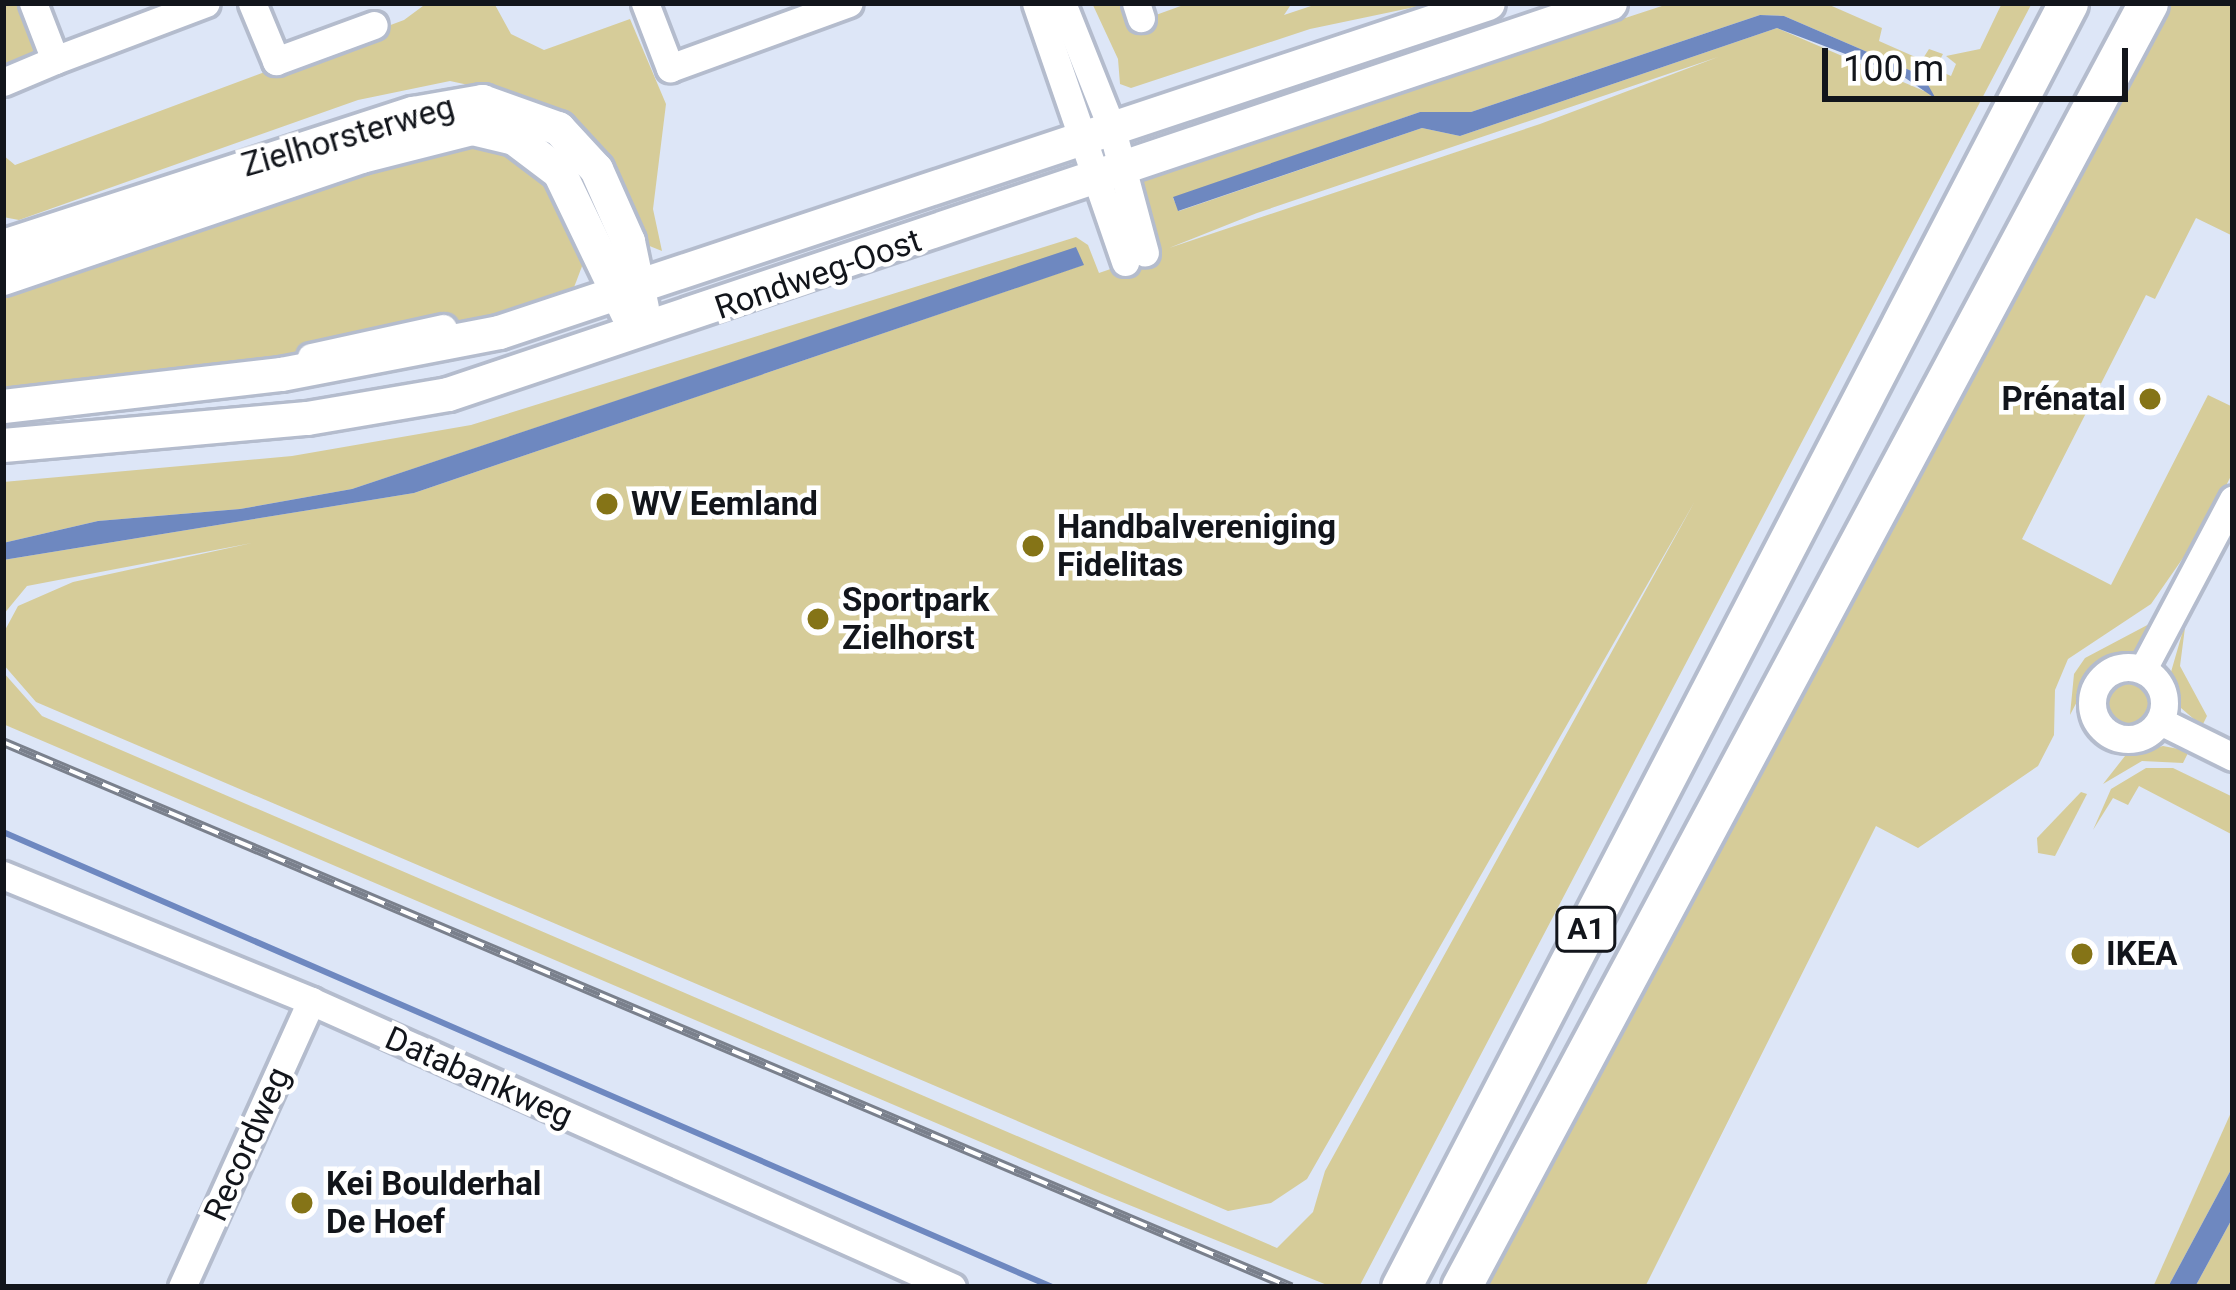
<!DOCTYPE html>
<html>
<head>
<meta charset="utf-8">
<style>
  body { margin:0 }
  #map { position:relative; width:2236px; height:1290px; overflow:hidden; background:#dde6f7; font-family:Roboto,sans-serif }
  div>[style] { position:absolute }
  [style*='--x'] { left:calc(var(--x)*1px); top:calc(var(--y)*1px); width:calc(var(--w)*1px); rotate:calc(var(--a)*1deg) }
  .green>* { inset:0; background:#d6cc99 }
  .round { border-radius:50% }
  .water>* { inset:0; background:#6e88c0 }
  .stream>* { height:6px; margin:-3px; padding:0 3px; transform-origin:3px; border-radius:3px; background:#6e88c0 }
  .roads { filter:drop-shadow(3px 0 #b4bccd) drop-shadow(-3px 0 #b4bccd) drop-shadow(0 3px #b4bccd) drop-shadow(0 -3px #b4bccd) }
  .minor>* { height:27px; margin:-13.5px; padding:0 13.5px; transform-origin:13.5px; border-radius:13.5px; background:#fff }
  .minor>.ring { margin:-13.5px; padding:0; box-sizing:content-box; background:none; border:27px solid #fff; border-radius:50% }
  .major>* { height:33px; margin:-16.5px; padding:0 16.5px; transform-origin:16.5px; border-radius:16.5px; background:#fff }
  .highway>* { height:39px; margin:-19.5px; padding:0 19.5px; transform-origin:19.5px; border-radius:19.5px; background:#fff }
  .rail>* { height:10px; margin-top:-5px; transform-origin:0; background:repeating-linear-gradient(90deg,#fff 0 18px,#7a808c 0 36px); box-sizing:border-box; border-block:3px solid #7a808c }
  .dots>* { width:33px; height:33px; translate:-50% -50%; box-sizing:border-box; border:6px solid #fff; border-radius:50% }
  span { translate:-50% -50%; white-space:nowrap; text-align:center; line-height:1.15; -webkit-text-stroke:9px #fff; paint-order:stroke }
  .shield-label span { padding:3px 9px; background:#fff; border:3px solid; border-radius:9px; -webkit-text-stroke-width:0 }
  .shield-label { font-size:30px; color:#12151b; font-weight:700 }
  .street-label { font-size:33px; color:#12151b }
  .poi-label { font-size:33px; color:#12151b; font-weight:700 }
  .right { translate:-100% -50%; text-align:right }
  .left { translate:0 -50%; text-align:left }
  .frame { position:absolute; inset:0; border:6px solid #12151b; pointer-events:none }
  .scale { position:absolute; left:1822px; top:48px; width:306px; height:54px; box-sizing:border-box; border:6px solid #12151b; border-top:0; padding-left:15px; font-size:36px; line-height:42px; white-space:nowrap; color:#12151b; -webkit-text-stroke:9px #fff; paint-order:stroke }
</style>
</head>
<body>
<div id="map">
  <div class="green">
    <div style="clip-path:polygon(3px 3px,22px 3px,43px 58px,3px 75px)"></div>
    <div style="clip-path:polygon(427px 3px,494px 3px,511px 34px,544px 50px,630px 19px,666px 104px,653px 209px,662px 251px,637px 241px,572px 121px,537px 100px,450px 81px,358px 100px,19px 220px,3px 217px,3px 155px,15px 165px,404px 20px)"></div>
    <div style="clip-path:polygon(1092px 3px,1123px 3px,1131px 24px,1189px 3px,1292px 3px,1284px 15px,1320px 3px,1434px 3px,1310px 29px,1131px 88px,1120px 84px,1118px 59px)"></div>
    <div style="clip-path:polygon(evenodd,1671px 3px,1825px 3px,1882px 28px,1879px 41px,1922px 60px,1929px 49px,1943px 54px,1935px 69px,1951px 76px,1956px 64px,1946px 56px,1980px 49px,2002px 3px,2032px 3px,1359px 1287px,1332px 1287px,1102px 1194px,3px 724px,3px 672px,42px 716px,1277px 1248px,1313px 1212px,1325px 1171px,1695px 501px,1307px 1179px,1271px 1203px,1228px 1211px,36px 702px,3px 664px,4px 632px,18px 606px,73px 582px,252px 543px,27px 586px,3px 615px,3px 560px,414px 493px,1083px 265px,1076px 248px,352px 489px,240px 509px,98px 521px,3px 543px,3px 482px,292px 456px,471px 425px,1076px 237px,1088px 245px,1099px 273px,1157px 253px,1137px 190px,1146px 175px,1671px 3px,1760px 15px,1784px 16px,1923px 76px,1924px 91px,1777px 28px,1460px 136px,1422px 128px,1179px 211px,1173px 198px,1420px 112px,1471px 112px,1760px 15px,1671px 3px,1718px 57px,1540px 124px,1169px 248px,1257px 213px,1718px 57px)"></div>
    <div style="clip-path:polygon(2172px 3px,2233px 3px,2233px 236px,2196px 218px,2155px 299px,2146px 295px,2022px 539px,2111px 585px,2208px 395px,2233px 407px,2233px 472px,2206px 525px,2151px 604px,2068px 659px,2055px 690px,2054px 735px,2038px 766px,1918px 848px,1876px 826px,1645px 1287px,1481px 1287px)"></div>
    <div style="clip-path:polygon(452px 139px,512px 151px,549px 184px,584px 261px,573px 290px,459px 331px,270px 362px,3px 387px,3px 284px)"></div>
    <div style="clip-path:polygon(2186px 620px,2180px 666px,2207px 716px,2202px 726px,2181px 708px,2171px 672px)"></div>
    <div style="clip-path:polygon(2153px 622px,2140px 648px,2093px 671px,2070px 715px,2074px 674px,2085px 658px)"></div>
    <div class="round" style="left:2105px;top:680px;width:48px;height:48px"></div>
    <div style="clip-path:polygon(2163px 746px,2189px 751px,2183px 763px,2142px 761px,2103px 784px,2125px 756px)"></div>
    <div style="clip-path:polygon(2146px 768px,2173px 768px,2233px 797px,2233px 835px,2139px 786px,2128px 805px,2113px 798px,2093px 830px,2111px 789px)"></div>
    <div style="clip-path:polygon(2081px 792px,2087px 794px,2055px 856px,2038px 853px,2037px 838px)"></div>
    <div style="clip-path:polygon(2233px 1108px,2233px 1166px,2168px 1287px,2153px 1287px)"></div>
    <div style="clip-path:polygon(2233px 1217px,2233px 1287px,2195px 1287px)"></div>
  </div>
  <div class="water">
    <div style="clip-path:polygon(1760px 15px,1784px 16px,1923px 76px,1936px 99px,1901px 75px,1777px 28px,1460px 136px,1422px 128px,1178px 211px,1173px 197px,1420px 112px,1471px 112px)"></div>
    <div style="clip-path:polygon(1076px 247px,1084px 265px,414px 493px,3px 560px,3px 543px,98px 521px,240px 509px,352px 489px)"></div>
    <div style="clip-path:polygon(2233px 1166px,2233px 1217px,2195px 1287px,2168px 1287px)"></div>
  </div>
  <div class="stream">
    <div style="--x:3;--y:832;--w:1143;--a:23.45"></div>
  </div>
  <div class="roads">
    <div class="minor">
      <div style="--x:33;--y:3;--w:61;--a:68.9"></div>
      <div style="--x:55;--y:60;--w:161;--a:-20.7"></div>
      <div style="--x:252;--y:3;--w:63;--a:67.5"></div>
      <div style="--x:276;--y:61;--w:104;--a:-20.2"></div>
      <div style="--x:645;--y:3;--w:70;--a:69"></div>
      <div style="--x:670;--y:68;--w:190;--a:-20"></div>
      <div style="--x:1036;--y:3;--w:274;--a:71"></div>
      <div style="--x:1062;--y:3;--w:132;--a:68.3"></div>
      <div style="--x:1111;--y:126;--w:131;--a:75"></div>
      <div style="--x:1136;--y:3;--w:16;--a:72"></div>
      <div style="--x:3;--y:82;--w:56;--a:-22.9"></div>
      <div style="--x:311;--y:357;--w:135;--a:-12.4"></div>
      <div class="ring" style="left:2092px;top:667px;width:45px;height:45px"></div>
      <div style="--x:2143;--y:669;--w:192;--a:-62.1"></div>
      <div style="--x:2160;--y:721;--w:81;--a:26.3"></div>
      <div style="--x:3;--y:875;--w:333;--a:22.2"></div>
      <div style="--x:311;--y:1001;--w:702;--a:24.05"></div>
      <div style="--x:182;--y:1287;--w:314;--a:-65.7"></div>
    </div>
    <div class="major">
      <div style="--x:3;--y:246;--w:431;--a:-18"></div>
      <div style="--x:413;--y:113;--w:70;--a:-9.9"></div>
      <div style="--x:482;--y:101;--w:81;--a:19.6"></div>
      <div style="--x:558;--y:128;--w:56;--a:47.2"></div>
      <div style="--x:596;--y:169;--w:79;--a:66"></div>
      <div style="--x:628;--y:241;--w:68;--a:78.2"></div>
      <div style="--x:3;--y:278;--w:378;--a:-18.8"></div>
      <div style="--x:361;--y:156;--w:114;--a:-14.2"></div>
      <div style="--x:472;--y:128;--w:43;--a:13.4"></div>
      <div style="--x:514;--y:138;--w:56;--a:37.1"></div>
      <div style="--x:559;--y:172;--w:157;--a:64.3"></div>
      <div style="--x:3;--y:406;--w:280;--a:-6.6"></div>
      <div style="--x:281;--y:374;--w:222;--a:-10.9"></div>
      <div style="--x:499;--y:332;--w:1042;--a:-18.4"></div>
      <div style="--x:3;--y:445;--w:305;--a:-5.1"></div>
      <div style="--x:307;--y:418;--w:143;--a:-9.7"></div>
      <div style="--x:448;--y:394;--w:1226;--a:-18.6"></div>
    </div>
    <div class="highway">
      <div style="--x:1401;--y:1287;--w:1447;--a:-62.55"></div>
      <div style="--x:1461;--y:1287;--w:1456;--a:-61.85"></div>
    </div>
  </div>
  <div class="rail">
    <div style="--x:3;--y:742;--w:1399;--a:22.94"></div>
  </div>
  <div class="dots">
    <div style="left:2150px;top:399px;background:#857417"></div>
    <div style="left:607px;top:504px;background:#857417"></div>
    <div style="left:1033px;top:546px;background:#857417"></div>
    <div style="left:818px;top:619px;background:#857417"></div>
    <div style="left:2082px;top:954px;background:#857417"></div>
    <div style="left:302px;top:1203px;background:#857417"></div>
  </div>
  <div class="shield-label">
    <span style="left:1586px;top:929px">A1</span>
  </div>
  <div class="street-label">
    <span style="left:348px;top:136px;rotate:-16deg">Zielhorsterweg</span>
    <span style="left:818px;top:274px;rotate:-19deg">Rondweg-Oost</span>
    <span style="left:479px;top:1077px;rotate:24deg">Databankweg</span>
    <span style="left:247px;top:1144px;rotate:-66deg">Recordweg</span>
  </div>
  <div class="poi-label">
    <span class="right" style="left:2126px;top:399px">Prénatal</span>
    <span class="left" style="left:631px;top:504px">WV Eemland</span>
    <span class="left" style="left:1057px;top:546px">Handbalvereniging<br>Fidelitas</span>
    <span class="left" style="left:842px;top:619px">Sportpark<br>Zielhorst</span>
    <span class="left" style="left:2106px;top:954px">IKEA</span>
    <span class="left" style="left:326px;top:1203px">Kei Boulderhal<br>De Hoef</span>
  </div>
  <div class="frame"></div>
  <div class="scale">100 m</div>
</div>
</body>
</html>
